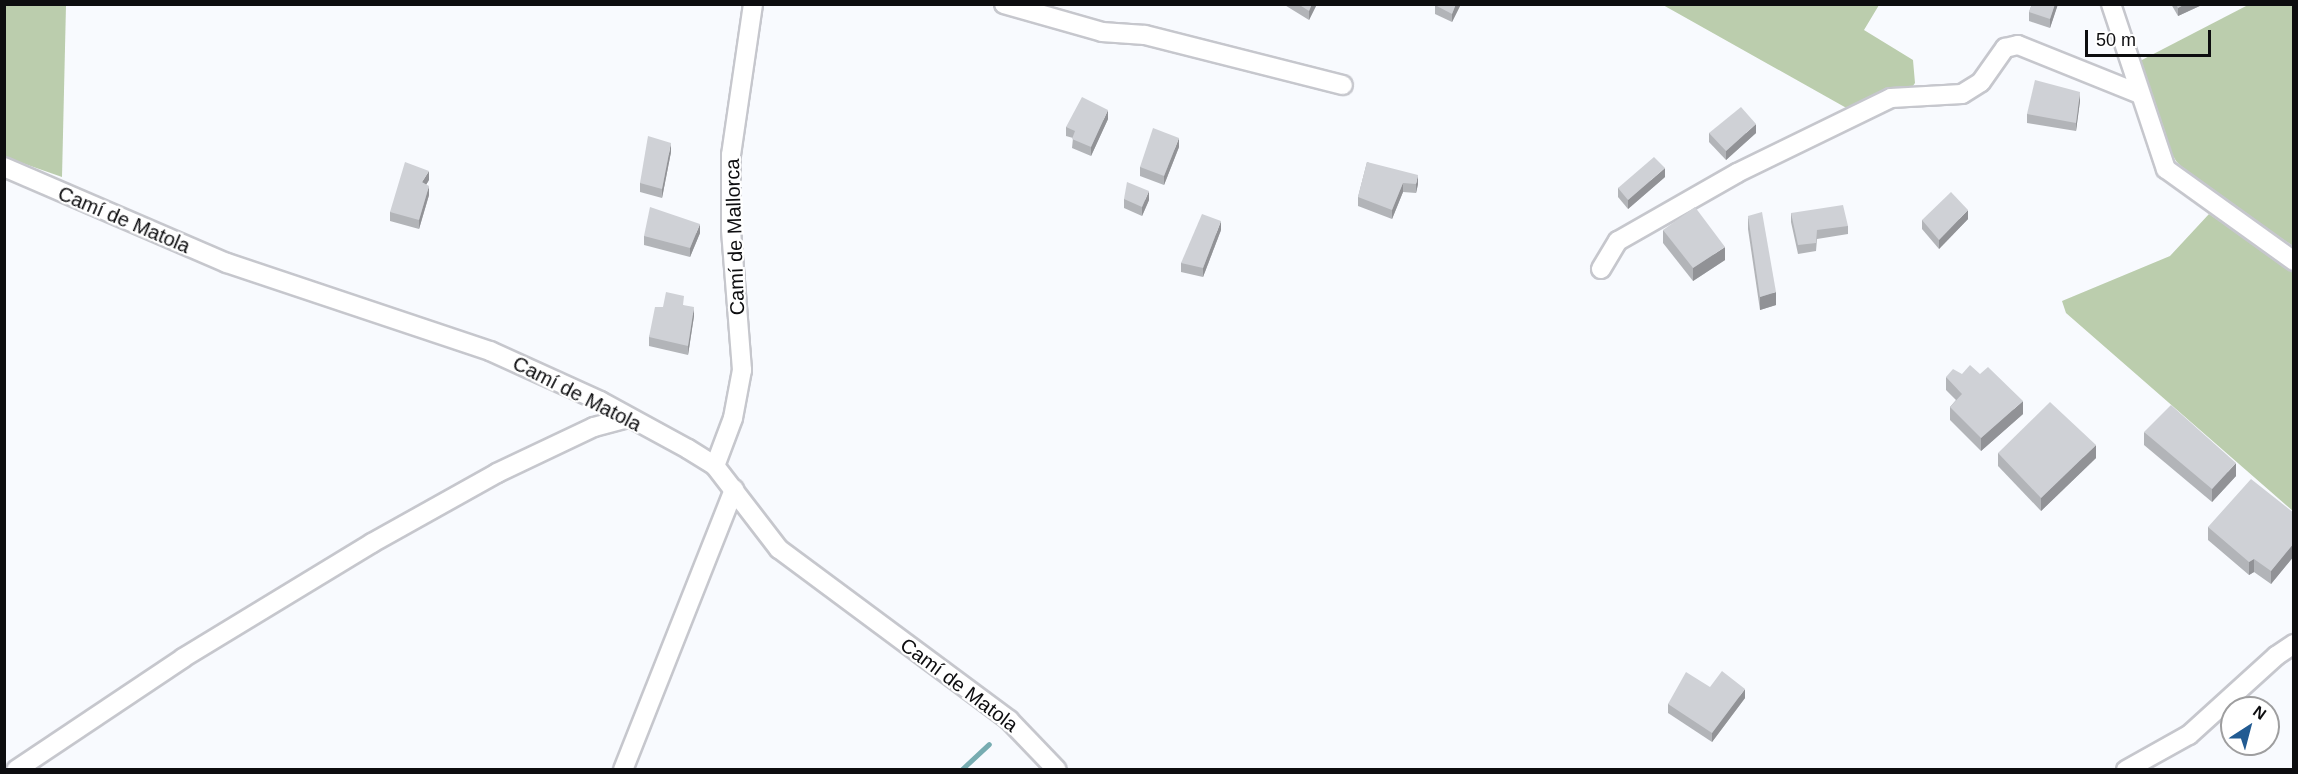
<!DOCTYPE html>
<html>
<head>
<meta charset="utf-8">
<style>
  body { margin:0 }
  #map { position:relative; width:2298px; height:774px; overflow:hidden; background:#f8fafe; font-family:Helvetica,sans-serif }
  div>[style] { position:absolute }
  [style*='--x'] { left:calc(var(--x)*1px); top:calc(var(--y)*1px); width:calc(var(--w)*1px); rotate:calc(var(--a)*1deg) }
  .green>* { inset:0; background:#bbcdad }
  .stream>* { height:5px; margin:-2.5px; padding:0 2.5px; transform-origin:2.5px; border-radius:2.5px; background:#77acb1 }
  .roads { filter:drop-shadow(2px 0 #c6c7cd) drop-shadow(-2px 0 #c6c7cd) drop-shadow(0 2px #c6c7cd) drop-shadow(0 -2px #c6c7cd) }
  .minor>* { height:18px; margin:-9px; padding:0 9px; transform-origin:9px; border-radius:9px; background:#fff }
  .wall>* { inset:0; background:#b2b4b8 }
  .shaded-wall>* { inset:0; background:#919296 }
  .building>* { inset:0; background:#cfd1d6 }
  span { translate:-50% -50%; white-space:nowrap; text-align:center; line-height:1.15; -webkit-text-stroke:4.5px #fff; paint-order:stroke }
  .street-label { font-size:20px; color:#0d0d0f }
  .frame { position:absolute; inset:0; border:6px solid #0d0d0f; pointer-events:none }
  .north { position:absolute; left:2220px; top:696px; width:60px; height:60px; box-sizing:border-box; background:#fff; border:2px solid #9e9e9f; border-radius:50%; rotate:36deg; font-size:16px; font-weight:700; line-height:24px; text-align:center; color:#0d0d0f }
  .north::after { content:''; display:block; margin:auto; width:21px; height:27px; background:#225b92; clip-path:polygon(50% 0,100% 100%,50% 72%,0 100%) }
  .scale { position:absolute; left:2085px; top:30px; width:126px; height:27px; box-sizing:border-box; border:3px solid #0d0d0f; border-top:0; padding-left:8px; font-size:18px; line-height:21px; white-space:nowrap; color:#0d0d0f; -webkit-text-stroke:4px #fff; paint-order:stroke }
</style>
</head>
<body>
<div id="map">
  <div class="green">
    <div style="clip-path:polygon(5px 4px,66px 5px,62px 177px,5px 157px)"></div>
    <div style="clip-path:polygon(1663px 5px,1879px 5px,1864px 30px,1913px 60px,1915px 83px,1908px 93px,1850px 110px)"></div>
    <div style="clip-path:polygon(2248px 5px,2293px 5px,2293px 246px,2194px 180px,2176px 161px,2160px 133px,2138px 62px)"></div>
    <div style="clip-path:polygon(2209px 214px,2293px 271px,2293px 511px,2066px 313px,2062px 301px,2170px 256px)"></div>
  </div>
  <div class="stream">
    <div style="--x:961;--y:770;--w:38;--a:-43"></div>
  </div>
  <div class="roads">
    <div class="minor">
      <div style="--x:1004;--y:4;--w:102;--a:15.9"></div>
      <div style="--x:1102;--y:32;--w:43;--a:4"></div>
      <div style="--x:1145;--y:35;--w:204;--a:14.2"></div>
      <div style="--x:2111;--y:4;--w:174;--a:71.6"></div>
      <div style="--x:2166;--y:169;--w:158;--a:35.7"></div>
      <div style="--x:4;--y:167;--w:243;--a:23.3"></div>
      <div style="--x:227;--y:263;--w:277;--a:18.5"></div>
      <div style="--x:490;--y:351;--w:121;--a:24.4"></div>
      <div style="--x:600;--y:401;--w:100;--a:28.6"></div>
      <div style="--x:688;--y:449;--w:32;--a:32"></div>
      <div style="--x:715;--y:466;--w:105;--a:52.4"></div>
      <div style="--x:779;--y:549;--w:287;--a:36.6"></div>
      <div style="--x:1009;--y:720;--w:69;--a:46.2"></div>
      <div style="--x:1601;--y:269;--w:33;--a:-59"></div>
      <div style="--x:1618;--y:241;--w:137;--a:-29.7"></div>
      <div style="--x:1737;--y:173;--w:171;--a:-26"></div>
      <div style="--x:1891;--y:98;--w:71;--a:-3.2"></div>
      <div style="--x:1962;--y:94;--w:22;--a:-32"></div>
      <div style="--x:1981;--y:82;--w:42;--a:-54.8"></div>
      <div style="--x:2005;--y:48;--w:13;--a:-13"></div>
      <div style="--x:2018;--y:45;--w:131;--a:21.9"></div>
      <div style="--x:715;--y:466;--w:51;--a:-69.4"></div>
      <div style="--x:733;--y:418;--w:49;--a:-79.4"></div>
      <div style="--x:742;--y:370;--w:141;--a:-94.5"></div>
      <div style="--x:731;--y:229;--w:74;--a:-90"></div>
      <div style="--x:731;--y:155;--w:153;--a:-81.7"></div>
      <div style="--x:16;--y:770;--w:201;--a:-33.8"></div>
      <div style="--x:183;--y:658;--w:221;--a:-31.3"></div>
      <div style="--x:372;--y:543;--w:143;--a:-29.2"></div>
      <div style="--x:497;--y:473;--w:107;--a:-25.4"></div>
      <div style="--x:594;--y:427;--w:35;--a:-15"></div>
      <div style="--x:623;--y:770;--w:302;--a:-68.4"></div>
      <div style="--x:2126;--y:770;--w:72;--a:-29.1"></div>
      <div style="--x:2189;--y:735;--w:118;--a:-42.2"></div>
      <div style="--x:2276;--y:656;--w:22;--a:-34"></div>
    </div>
  </div>
  <div class="wall">
    <div style="clip-path:polygon(1283px 4px,1317px 4px,1309px 20px)"></div>
    <div style="clip-path:polygon(1435px 4px,1461px 4px,1452px 22px,1435px 14px)"></div>
    <div style="clip-path:polygon(2032px 4px,2058px 4px,2050px 28px,2029px 21px,2029px 12px)"></div>
    <div style="clip-path:polygon(2171px 4px,2204px 4px,2178px 16px)"></div>
    <div style="clip-path:polygon(2080px 101px,2076px 131px,2027px 123px,2027px 114px)"></div>
    <div style="clip-path:polygon(1108px 119px,1091px 156px,1072px 148px,1073px 138px,1066px 136px,1066px 127px)"></div>
    <div style="clip-path:polygon(1709px 133px,1756px 133px,1726px 160px,1709px 142px)"></div>
    <div style="clip-path:polygon(1179px 147px,1164px 185px,1140px 176px,1140px 167px)"></div>
    <div style="clip-path:polygon(671px 152px,662px 198px,640px 192px,640px 183px)"></div>
    <div style="clip-path:polygon(1367px 162px,1418px 184px,1416px 193px,1403px 192px,1392px 219px,1358px 206px,1358px 197px)"></div>
    <div style="clip-path:polygon(1665px 177px,1628px 209px,1618px 197px,1618px 188px)"></div>
    <div style="clip-path:polygon(429px 180px,426px 185px,429px 195px,419px 229px,390px 221px,390px 212px)"></div>
    <div style="clip-path:polygon(1124px 199px,1149px 200px,1142px 216px,1124px 208px)"></div>
    <div style="clip-path:polygon(1791px 213px,1848px 226px,1848px 234px,1817px 239px,1816px 251px,1798px 254px,1791px 222px)"></div>
    <div style="clip-path:polygon(1748px 216px,1776px 305px,1760px 310px,1748px 229px)"></div>
    <div style="clip-path:polygon(1968px 219px,1939px 249px,1922px 229px,1922px 220px)"></div>
    <div style="clip-path:polygon(1221px 230px,1203px 277px,1181px 272px,1181px 263px)"></div>
    <div style="clip-path:polygon(1663px 230px,1725px 260px,1693px 281px,1663px 243px)"></div>
    <div style="clip-path:polygon(700px 233px,690px 257px,644px 245px,644px 236px)"></div>
    <div style="clip-path:polygon(683px 305px,694px 316px,688px 355px,649px 346px,649px 337px,663px 307px)"></div>
    <div style="clip-path:polygon(1946px 377px,2023px 414px,1981px 451px,1950px 420px,1950px 407px,1956px 400px,1946px 390px)"></div>
    <div style="clip-path:polygon(2144px 432px,2236px 476px,2212px 502px,2144px 445px)"></div>
    <div style="clip-path:polygon(1998px 453px,2096px 458px,2041px 511px,1998px 466px)"></div>
    <div style="clip-path:polygon(2294px 513px,2294px 556px,2271px 584px,2254px 572px,2249px 575px,2208px 540px,2208px 527px)"></div>
    <div style="clip-path:polygon(1710px 687px,1745px 698px,1712px 742px,1668px 713px,1668px 704px)"></div>
  </div>
  <div class="shaded-wall">
    <div style="clip-path:polygon(1312px 4px,1317px 4px,1309px 20px,1309px 11px)"></div>
    <div style="clip-path:polygon(1456px 4px,1461px 4px,1452px 22px,1452px 14px)"></div>
    <div style="clip-path:polygon(2055px 4px,2058px 4px,2050px 28px,2050px 19px)"></div>
    <div style="clip-path:polygon(2185px 4px,2204px 4px,2178px 16px,2178px 8px)"></div>
    <div style="clip-path:polygon(2080px 92px,2080px 101px,2076px 131px,2076px 123px)"></div>
    <div style="clip-path:polygon(1108px 110px,1108px 119px,1091px 156px,1091px 147px)"></div>
    <div style="clip-path:polygon(1756px 124px,1756px 133px,1726px 160px,1726px 151px)"></div>
    <div style="clip-path:polygon(1179px 138px,1179px 147px,1164px 185px,1164px 176px)"></div>
    <div style="clip-path:polygon(671px 143px,671px 152px,662px 198px,662px 189px)"></div>
    <div style="clip-path:polygon(1665px 168px,1665px 177px,1628px 209px,1628px 200px)"></div>
    <div style="clip-path:polygon(429px 171px,429px 180px,422px 191px,422px 182px)"></div>
    <div style="clip-path:polygon(1418px 175px,1418px 184px,1416px 193px,1416px 184px)"></div>
    <div style="clip-path:polygon(1403px 183px,1403px 192px,1392px 219px,1392px 210px)"></div>
    <div style="clip-path:polygon(429px 186px,429px 195px,419px 229px,419px 220px)"></div>
    <div style="clip-path:polygon(1149px 191px,1149px 200px,1142px 216px,1142px 207px)"></div>
    <div style="clip-path:polygon(1968px 210px,1968px 219px,1939px 249px,1939px 240px)"></div>
    <div style="clip-path:polygon(1221px 221px,1221px 230px,1203px 277px,1203px 268px)"></div>
    <div style="clip-path:polygon(700px 224px,700px 233px,690px 257px,690px 248px)"></div>
    <div style="clip-path:polygon(1725px 247px,1725px 260px,1693px 281px,1693px 268px)"></div>
    <div style="clip-path:polygon(1776px 292px,1776px 305px,1760px 310px,1760px 297px)"></div>
    <div style="clip-path:polygon(694px 307px,694px 316px,688px 355px,688px 346px)"></div>
    <div style="clip-path:polygon(2023px 401px,2023px 414px,1981px 451px,1981px 438px)"></div>
    <div style="clip-path:polygon(2096px 445px,2096px 458px,2041px 511px,2041px 498px)"></div>
    <div style="clip-path:polygon(2236px 463px,2236px 476px,2212px 502px,2212px 489px)"></div>
    <div style="clip-path:polygon(2294px 543px,2294px 556px,2271px 584px,2271px 571px)"></div>
    <div style="clip-path:polygon(2254px 559px,2254px 572px,2249px 575px,2249px 562px)"></div>
    <div style="clip-path:polygon(1745px 689px,1745px 698px,1712px 742px,1712px 733px)"></div>
  </div>
  <div class="building">
    <div style="clip-path:polygon(1298px 4px,1312px 4px,1309px 11px)"></div>
    <div style="clip-path:polygon(1435px 4px,1456px 4px,1452px 14px,1435px 5px)"></div>
    <div style="clip-path:polygon(2032px 4px,2055px 4px,2050px 19px,2029px 12px)"></div>
    <div style="clip-path:polygon(2176px 4px,2185px 4px,2178px 8px)"></div>
    <div style="clip-path:polygon(2035px 80px,2080px 92px,2076px 123px,2027px 114px)"></div>
    <div style="clip-path:polygon(1082px 97px,1108px 110px,1091px 147px,1072px 139px,1075px 131px,1066px 127px)"></div>
    <div style="clip-path:polygon(1741px 107px,1756px 124px,1726px 151px,1709px 133px)"></div>
    <div style="clip-path:polygon(1153px 128px,1179px 138px,1164px 176px,1140px 167px)"></div>
    <div style="clip-path:polygon(648px 136px,671px 143px,662px 189px,640px 183px)"></div>
    <div style="clip-path:polygon(1654px 157px,1665px 168px,1628px 200px,1618px 188px)"></div>
    <div style="clip-path:polygon(405px 162px,429px 171px,422px 182px,429px 186px,419px 220px,390px 212px)"></div>
    <div style="clip-path:polygon(1367px 162px,1418px 175px,1416px 184px,1403px 183px,1392px 210px,1358px 197px)"></div>
    <div style="clip-path:polygon(1127px 182px,1149px 191px,1142px 207px,1124px 199px)"></div>
    <div style="clip-path:polygon(1951px 192px,1968px 210px,1939px 240px,1922px 220px)"></div>
    <div style="clip-path:polygon(1843px 205px,1848px 226px,1817px 230px,1816px 243px,1798px 245px,1791px 213px)"></div>
    <div style="clip-path:polygon(650px 207px,700px 224px,690px 248px,644px 236px)"></div>
    <div style="clip-path:polygon(1695px 207px,1725px 247px,1693px 268px,1663px 230px)"></div>
    <div style="clip-path:polygon(1762px 212px,1776px 292px,1760px 297px,1748px 216px)"></div>
    <div style="clip-path:polygon(1202px 214px,1221px 221px,1203px 268px,1181px 263px)"></div>
    <div style="clip-path:polygon(666px 292px,684px 296px,683px 305px,694px 307px,688px 346px,649px 337px,655px 307px,663px 307px)"></div>
    <div style="clip-path:polygon(1970px 365px,1980px 374px,1988px 367px,2023px 401px,1981px 438px,1950px 407px,1962px 394px,1946px 377px,1953px 369px,1962px 374px)"></div>
    <div style="clip-path:polygon(2050px 402px,2096px 445px,2041px 498px,1998px 453px)"></div>
    <div style="clip-path:polygon(2171px 405px,2236px 463px,2212px 489px,2144px 432px)"></div>
    <div style="clip-path:polygon(2251px 479px,2294px 513px,2294px 543px,2271px 571px,2254px 559px,2249px 562px,2208px 527px)"></div>
    <div style="clip-path:polygon(1722px 671px,1745px 689px,1712px 733px,1668px 704px,1686px 672px,1710px 687px)"></div>
  </div>
  <div class="street-label">
    <span style="left:124px;top:220px;rotate:23deg">Camí de Matola</span>
    <span style="left:735px;top:237px;rotate:-92deg">Camí de Mallorca</span>
    <span style="left:577px;top:394px;rotate:27deg">Camí de Matola</span>
    <span style="left:959px;top:685px;rotate:37deg">Camí de Matola</span>
  </div>
  <div class="frame"></div>
  <div class="north">N</div>
  <div class="scale">50 m</div>
</div>
</body>
</html>
